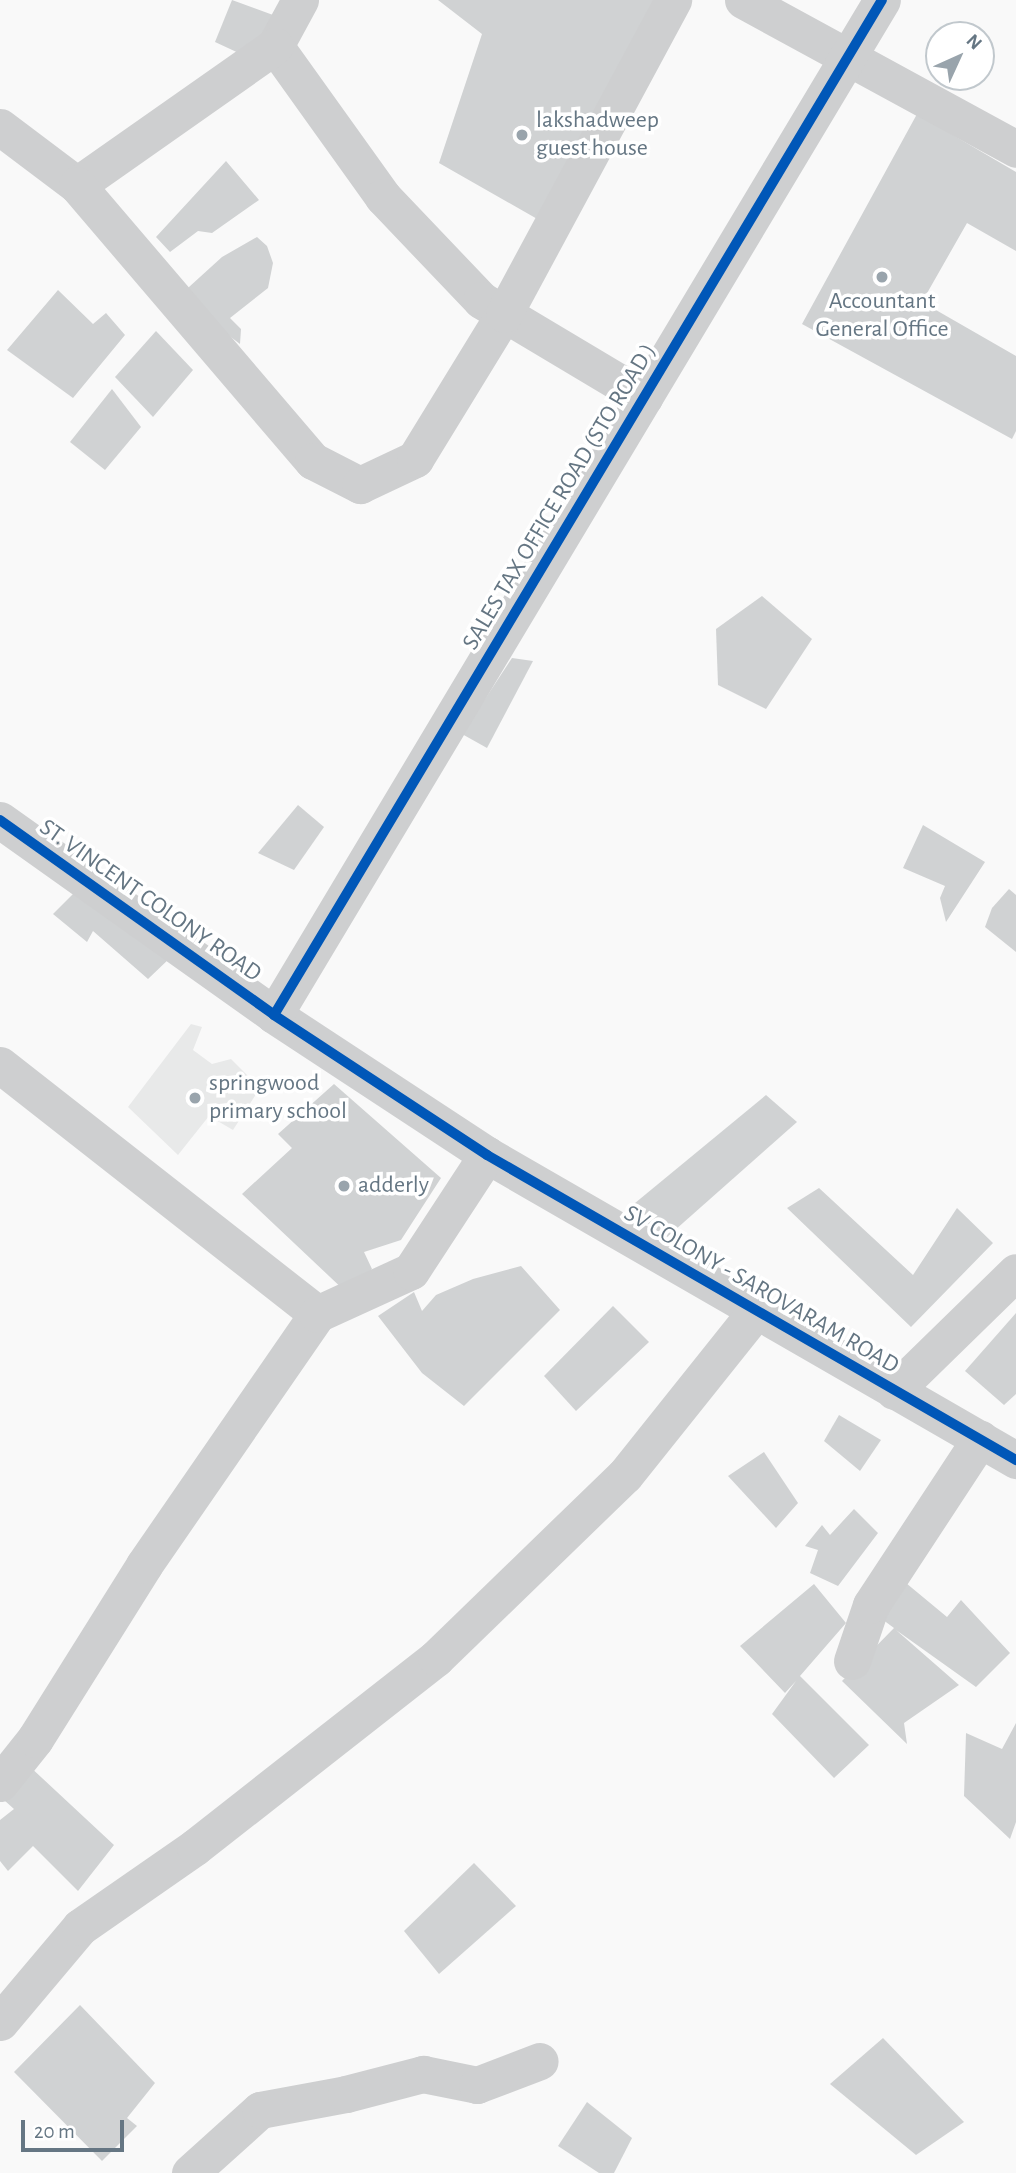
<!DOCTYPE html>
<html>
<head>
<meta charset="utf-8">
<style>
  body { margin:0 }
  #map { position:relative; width:1016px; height:2173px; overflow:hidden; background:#f9f9f9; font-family:"Alegreya Sans",sans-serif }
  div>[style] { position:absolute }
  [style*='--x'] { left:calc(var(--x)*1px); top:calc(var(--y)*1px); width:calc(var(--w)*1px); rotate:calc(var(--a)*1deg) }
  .built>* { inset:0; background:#e8e9e9 }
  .building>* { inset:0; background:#d0d2d3 }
  .street>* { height:37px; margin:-18.5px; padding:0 18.5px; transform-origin:18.5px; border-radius:18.5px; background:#cecfd0 }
  .cycleway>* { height:10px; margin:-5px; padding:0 5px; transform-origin:5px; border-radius:5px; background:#0057b8 }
  .dots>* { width:19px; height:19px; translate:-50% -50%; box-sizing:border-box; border:4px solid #fff; border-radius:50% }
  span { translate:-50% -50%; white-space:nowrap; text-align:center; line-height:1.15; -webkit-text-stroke:7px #fff; paint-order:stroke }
  .poi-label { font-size:24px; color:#657683 }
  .left { translate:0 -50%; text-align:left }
  .street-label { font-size:24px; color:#657683 }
  .north { position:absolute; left:925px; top:21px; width:70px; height:70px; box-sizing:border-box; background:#fff; border:2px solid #c1c8cd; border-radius:50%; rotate:45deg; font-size:19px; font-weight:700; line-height:28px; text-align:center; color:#657683 }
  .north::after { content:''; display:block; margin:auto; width:24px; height:32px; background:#99a4ac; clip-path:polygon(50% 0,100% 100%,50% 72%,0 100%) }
  .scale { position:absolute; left:21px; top:2120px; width:103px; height:32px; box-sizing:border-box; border:4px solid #657683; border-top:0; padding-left:9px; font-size:21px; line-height:24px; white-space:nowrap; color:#657683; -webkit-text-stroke:5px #fff; paint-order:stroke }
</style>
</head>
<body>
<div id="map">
  <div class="built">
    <div style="clip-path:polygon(191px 1024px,202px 1027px,193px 1050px,212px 1064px,231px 1059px,260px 1088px,233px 1130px,209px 1116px,178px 1155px,128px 1107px)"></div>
  </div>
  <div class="building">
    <div style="clip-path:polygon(232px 0,273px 15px,258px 62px,215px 42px)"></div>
    <div style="clip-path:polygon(438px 0,661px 0,560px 232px,439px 163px,482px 34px)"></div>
    <div style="clip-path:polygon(917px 114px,1016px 172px,1016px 251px,967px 223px,922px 302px,1016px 356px,1016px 431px,1012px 439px,802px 324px)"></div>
    <div style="clip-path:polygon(226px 161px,259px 200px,212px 233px,198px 231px,170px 252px,156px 237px)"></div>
    <div style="clip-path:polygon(257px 237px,267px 246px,273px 263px,268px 288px,230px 318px,241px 329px,240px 344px,178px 297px,222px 257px)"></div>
    <div style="clip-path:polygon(58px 290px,93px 324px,106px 313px,125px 335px,73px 398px,7px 350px)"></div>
    <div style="clip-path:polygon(156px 331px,193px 370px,153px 417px,115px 377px)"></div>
    <div style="clip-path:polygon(112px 389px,141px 427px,105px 470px,70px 442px)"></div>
    <div style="clip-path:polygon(762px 596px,812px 639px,766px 709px,718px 685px,716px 629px)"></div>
    <div style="clip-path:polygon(512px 658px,533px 661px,487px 748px,462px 734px)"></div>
    <div style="clip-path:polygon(298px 805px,324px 827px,294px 870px,258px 853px)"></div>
    <div style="clip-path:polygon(923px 825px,985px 862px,946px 922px,940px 898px,945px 886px,903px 868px)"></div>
    <div style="clip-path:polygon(80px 887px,171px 957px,148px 979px,93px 931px,87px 942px,53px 914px)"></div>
    <div style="clip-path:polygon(1009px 889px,1016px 895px,1016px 952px,985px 927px,992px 908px)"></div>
    <div style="clip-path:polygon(334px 1084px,441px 1178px,401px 1240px,364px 1252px,372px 1269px,347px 1293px,242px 1194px,292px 1148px,278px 1134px)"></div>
    <div style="clip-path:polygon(766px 1095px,797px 1122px,666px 1238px,629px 1208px)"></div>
    <div style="clip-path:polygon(819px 1188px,913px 1275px,957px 1208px,993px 1243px,911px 1327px,787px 1208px)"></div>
    <div style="clip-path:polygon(521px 1266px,560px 1310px,464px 1406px,422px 1373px,378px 1316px,414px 1292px,422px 1311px,436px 1295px,473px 1279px)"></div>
    <div style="clip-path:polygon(613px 1306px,649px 1342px,576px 1411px,544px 1376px)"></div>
    <div style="clip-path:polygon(1016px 1313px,1016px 1394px,1004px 1405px,965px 1371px)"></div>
    <div style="clip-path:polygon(839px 1415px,881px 1440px,860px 1471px,824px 1441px)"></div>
    <div style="clip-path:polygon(764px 1452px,798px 1503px,776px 1528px,728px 1476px)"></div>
    <div style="clip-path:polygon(854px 1509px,878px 1533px,838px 1586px,810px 1573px,818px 1550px,805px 1546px,822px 1525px,830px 1535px)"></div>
    <div style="clip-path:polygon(906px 1583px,947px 1617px,961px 1600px,1010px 1653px,976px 1687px,896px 1630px,959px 1685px,904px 1723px,907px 1744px,842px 1681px,894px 1628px,875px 1614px)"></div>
    <div style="clip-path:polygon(814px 1584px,846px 1623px,800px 1676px,869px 1745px,834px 1778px,772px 1714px,796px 1681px,785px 1693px,740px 1646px)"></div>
    <div style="clip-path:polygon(1016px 1723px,1016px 1822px,1010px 1839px,964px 1796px,966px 1733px,1002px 1749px)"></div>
    <div style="clip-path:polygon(27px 1764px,114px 1845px,78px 1891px,33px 1846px,8px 1871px,0 1861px,0 1820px,14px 1809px,4px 1800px)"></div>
    <div style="clip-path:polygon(474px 1863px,516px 1906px,439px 1974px,404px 1931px)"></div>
    <div style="clip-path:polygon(80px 2005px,155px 2083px,127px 2118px,137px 2126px,102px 2161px,14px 2072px)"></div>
    <div style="clip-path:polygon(883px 2038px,964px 2122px,916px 2155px,830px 2084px)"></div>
    <div style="clip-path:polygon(587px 2102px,632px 2138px,614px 2173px,599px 2173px,558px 2146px)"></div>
  </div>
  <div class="street">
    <div style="--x:300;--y:0;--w:52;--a:118.5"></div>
    <div style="--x:275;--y:46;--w:186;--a:54.4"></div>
    <div style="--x:383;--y:197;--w:142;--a:46.4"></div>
    <div style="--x:481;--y:300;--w:190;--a:30.8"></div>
    <div style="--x:743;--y:0;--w:311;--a:28.6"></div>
    <div style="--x:0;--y:127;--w:96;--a:37"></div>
    <div style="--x:77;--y:185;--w:242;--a:-35.1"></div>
    <div style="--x:77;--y:185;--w:363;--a:49.5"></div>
    <div style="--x:313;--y:461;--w:53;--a:27.1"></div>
    <div style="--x:360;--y:485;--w:61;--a:-25.3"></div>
    <div style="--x:415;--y:459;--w:170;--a:-58.5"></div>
    <div style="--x:504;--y:314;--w:357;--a:-61.7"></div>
    <div style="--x:0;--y:820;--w:336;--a:35.4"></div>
    <div style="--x:274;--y:1015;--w:255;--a:33.3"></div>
    <div style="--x:487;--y:1155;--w:611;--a:29.97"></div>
    <div style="--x:274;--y:1015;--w:1183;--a:-59.08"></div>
    <div style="--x:0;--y:1065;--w:403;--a:38.1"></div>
    <div style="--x:894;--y:1391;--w:170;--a:-44.3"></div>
    <div style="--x:852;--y:1661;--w:59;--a:-71.3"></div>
    <div style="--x:871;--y:1605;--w:199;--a:-56.7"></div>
    <div style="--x:0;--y:1783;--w:56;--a:-51.5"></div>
    <div style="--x:35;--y:1739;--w:205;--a:-57.9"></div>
    <div style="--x:144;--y:1565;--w:305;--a:-55.4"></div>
    <div style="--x:317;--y:1314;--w:103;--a:-24.6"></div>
    <div style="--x:411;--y:1271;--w:139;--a:-56.8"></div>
    <div style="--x:0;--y:2022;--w:124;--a:-49.9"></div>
    <div style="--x:80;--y:1927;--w:140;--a:-34.8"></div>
    <div style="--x:195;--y:1847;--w:306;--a:-38.1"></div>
    <div style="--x:436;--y:1658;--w:263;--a:-44.1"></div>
    <div style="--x:625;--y:1475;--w:208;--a:-51.4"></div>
    <div style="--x:190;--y:2173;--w:94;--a:-42"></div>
    <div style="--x:260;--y:2110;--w:87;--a:-10.5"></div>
    <div style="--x:346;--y:2094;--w:80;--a:-14.6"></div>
    <div style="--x:423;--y:2074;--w:55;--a:11.5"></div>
    <div style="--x:477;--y:2085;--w:67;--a:-20.9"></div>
  </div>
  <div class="cycleway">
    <div style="--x:0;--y:820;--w:336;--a:35.4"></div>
    <div style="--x:274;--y:1015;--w:255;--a:33.3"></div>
    <div style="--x:487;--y:1155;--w:611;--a:29.97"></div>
    <div style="--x:274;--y:1015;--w:1183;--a:-59.08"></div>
  </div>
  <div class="dots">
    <div style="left:522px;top:135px;background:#99a4ac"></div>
    <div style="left:882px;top:277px;background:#99a4ac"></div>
    <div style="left:195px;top:1098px;background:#99a4ac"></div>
    <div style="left:344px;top:1186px;background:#99a4ac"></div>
  </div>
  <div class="poi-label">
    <span class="left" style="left:536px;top:135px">lakshadweep<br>guest house</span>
    <span style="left:882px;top:316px">Accountant<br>General Office</span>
    <span class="left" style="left:209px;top:1098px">springwood<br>primary school</span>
    <span class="left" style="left:358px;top:1186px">adderly</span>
  </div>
  <div class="street-label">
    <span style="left:560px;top:497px;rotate:-59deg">SALES TAX OFFICE ROAD (STO ROAD )</span>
    <span style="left:150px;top:901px;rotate:35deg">ST. VINCENT COLONY ROAD</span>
    <span style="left:761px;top:1290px;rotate:30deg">SV COLONY - SAROVARAM ROAD</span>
  </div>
  <div class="north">N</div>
  <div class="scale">20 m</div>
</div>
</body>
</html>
